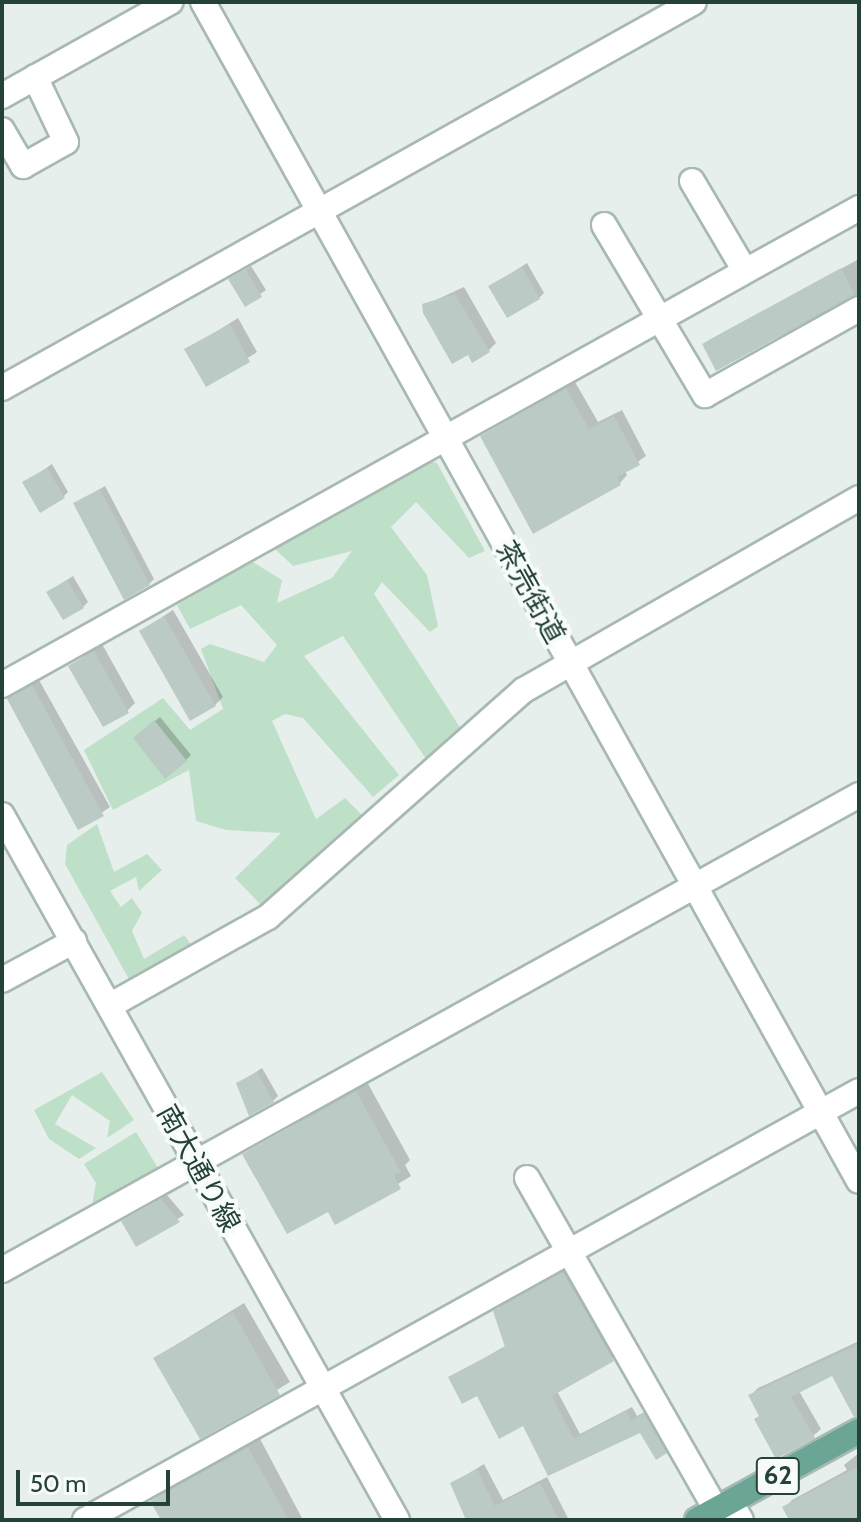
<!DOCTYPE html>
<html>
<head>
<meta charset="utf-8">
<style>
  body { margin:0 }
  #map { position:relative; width:861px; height:1522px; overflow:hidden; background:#e6efeb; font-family:Cabin,"Noto Sans JP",sans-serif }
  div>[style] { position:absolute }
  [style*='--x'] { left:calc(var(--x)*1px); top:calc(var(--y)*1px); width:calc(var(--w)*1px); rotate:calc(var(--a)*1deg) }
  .green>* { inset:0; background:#bfe0c8 }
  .shadow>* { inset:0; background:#0003 }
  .building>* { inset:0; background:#bbcac4 }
  .roads { filter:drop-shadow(2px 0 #a8b8b2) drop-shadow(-2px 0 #a8b8b2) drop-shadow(0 2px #a8b8b2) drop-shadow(0 -2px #a8b8b2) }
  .minor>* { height:24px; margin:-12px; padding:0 12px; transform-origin:12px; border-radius:12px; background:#fff }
  .major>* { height:24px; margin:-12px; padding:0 12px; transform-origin:12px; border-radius:12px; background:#6aa596 }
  span { translate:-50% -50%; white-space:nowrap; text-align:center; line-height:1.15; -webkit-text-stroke:8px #f7fbf9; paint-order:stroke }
  .shield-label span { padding:2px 6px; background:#f7fbf9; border:2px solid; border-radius:6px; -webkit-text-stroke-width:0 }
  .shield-label { font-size:26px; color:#24423a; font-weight:700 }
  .street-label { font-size:28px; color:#24423a }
  .frame { position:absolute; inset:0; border:4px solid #24423a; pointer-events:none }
  .scale { position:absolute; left:16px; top:1470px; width:154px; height:36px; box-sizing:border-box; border:4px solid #24423a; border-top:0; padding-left:10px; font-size:24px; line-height:28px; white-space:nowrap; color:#24423a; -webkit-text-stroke:6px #f7fbf9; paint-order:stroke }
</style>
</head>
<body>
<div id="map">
  <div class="green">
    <div style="clip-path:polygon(426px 461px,437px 463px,485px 551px,469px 558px,416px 502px,391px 527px,427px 575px,438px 626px,430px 632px,382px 582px,374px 594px,461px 729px,426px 759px,343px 636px,304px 656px,399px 775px,373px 797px,303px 718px,285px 714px,272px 721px,316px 819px,345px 798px,365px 818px,262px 906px,235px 878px,281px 833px,226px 830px,196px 821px,189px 770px,113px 810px,84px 750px,163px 698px,190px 730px,223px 709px,201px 649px,210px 644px,264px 662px,277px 645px,241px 605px,190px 629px,177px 605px,251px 561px,282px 580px,277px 603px,332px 578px,352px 551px,293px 566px,275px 549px)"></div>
    <div style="clip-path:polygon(97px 824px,114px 872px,147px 854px,162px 870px,139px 891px,136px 877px,110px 891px,121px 907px,132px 898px,142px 913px,132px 931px,144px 959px,184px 935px,194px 949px,130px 981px,65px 864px,67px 845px)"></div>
    <div style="clip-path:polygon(102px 1072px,134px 1120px,107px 1138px,110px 1121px,72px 1095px,55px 1124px,96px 1148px,79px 1159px,49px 1139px,34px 1110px)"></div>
    <div style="clip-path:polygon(136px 1132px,161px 1173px,91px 1211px,96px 1183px,84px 1164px)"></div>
  </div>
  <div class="shadow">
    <div style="clip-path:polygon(859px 259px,859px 294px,717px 369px,704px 345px,709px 340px)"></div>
    <div style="clip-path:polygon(527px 263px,544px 293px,539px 298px,491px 286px)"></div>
    <div style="clip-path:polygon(251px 266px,266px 290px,246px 304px,230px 279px)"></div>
    <div style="clip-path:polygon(464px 287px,496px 343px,488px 351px,425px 305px)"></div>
    <div style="clip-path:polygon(238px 318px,257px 352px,206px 384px,187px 350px)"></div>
    <div style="clip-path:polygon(575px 382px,598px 422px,622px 410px,646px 456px,625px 471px,627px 475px,620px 483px,483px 436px)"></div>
    <div style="clip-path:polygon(52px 464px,68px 492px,63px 497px,25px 483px)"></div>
    <div style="clip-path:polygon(105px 486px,154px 579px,149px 584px,76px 504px)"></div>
    <div style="clip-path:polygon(73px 576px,88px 602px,83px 607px,49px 592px)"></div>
    <div style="clip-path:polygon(173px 610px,223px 697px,215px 705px,141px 631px)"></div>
    <div style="clip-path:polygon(102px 644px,135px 703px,127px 711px,70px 666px)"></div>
    <div style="clip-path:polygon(39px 680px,110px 807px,79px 828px,9px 699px)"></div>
    <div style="clip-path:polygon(160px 717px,191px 755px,186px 760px,140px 733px)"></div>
    <div style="clip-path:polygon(262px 1068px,278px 1096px,273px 1101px,238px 1084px)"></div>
    <div style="clip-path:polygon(367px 1082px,410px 1160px,405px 1165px,411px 1176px,336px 1222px,329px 1209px,245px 1154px)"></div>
    <div style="clip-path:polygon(167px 1195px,184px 1215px,137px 1244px,124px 1221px)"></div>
    <div style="clip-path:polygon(570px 1268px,619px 1354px,557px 1391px,580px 1434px,632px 1407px,637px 1416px,650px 1409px,671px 1446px,666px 1452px,641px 1430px,549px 1473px,524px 1423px,451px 1377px,507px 1345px,495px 1312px,501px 1306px)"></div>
    <div style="clip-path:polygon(244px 1303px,290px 1382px,200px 1437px,155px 1358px)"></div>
    <div style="clip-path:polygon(859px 1341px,859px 1412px,833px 1374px,799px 1391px,821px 1429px,813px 1436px,761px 1415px,751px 1395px,758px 1388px)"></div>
    <div style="clip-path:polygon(259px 1437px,303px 1520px,163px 1520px,153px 1501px,164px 1491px)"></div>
    <div style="clip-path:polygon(859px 1453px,859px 1519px,791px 1520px,785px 1508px,792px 1500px,847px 1470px,844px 1465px)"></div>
    <div style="clip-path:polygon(484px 1464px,503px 1500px,547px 1477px,569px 1520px,475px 1520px,453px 1483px)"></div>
  </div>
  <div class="building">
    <div style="clip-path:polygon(522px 267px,540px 299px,507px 318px,488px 286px)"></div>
    <div style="clip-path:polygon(841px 268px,855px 295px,716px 371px,702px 344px)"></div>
    <div style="clip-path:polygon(246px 269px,262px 297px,245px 307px,228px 279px)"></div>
    <div style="clip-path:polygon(455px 294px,490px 352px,472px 363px,468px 355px,452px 364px,423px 313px,422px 304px)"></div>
    <div style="clip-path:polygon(230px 324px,250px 362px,206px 387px,184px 349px)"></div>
    <div style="clip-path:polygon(566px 388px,589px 429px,614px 416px,640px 465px,617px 477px,621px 485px,533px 534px,480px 436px)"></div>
    <div style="clip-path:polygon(47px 468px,65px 498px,40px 513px,22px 482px)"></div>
    <div style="clip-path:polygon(100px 489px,150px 585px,124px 600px,73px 503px)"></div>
    <div style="clip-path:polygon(67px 580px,84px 608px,63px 620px,46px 592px)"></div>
    <div style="clip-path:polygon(164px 616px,216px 706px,190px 721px,139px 631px)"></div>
    <div style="clip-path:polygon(94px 651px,129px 713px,103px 727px,68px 666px)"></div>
    <div style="clip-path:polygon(32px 685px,104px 816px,78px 830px,7px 699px)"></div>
    <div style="clip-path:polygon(154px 720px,187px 761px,165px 779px,133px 738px)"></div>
    <div style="clip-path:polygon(257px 1072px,274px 1102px,249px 1116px,236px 1083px)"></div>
    <div style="clip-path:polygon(356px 1091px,401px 1172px,394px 1175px,401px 1189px,335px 1225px,328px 1212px,287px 1234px,242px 1154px)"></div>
    <div style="clip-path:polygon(161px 1199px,180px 1222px,136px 1247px,121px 1221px)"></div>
    <div style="clip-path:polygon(563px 1272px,614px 1361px,552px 1396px,574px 1439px,626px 1411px,631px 1421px,644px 1413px,667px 1453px,656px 1460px,640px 1433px,548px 1476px,523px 1426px,499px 1439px,477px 1396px,462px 1404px,448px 1377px,505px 1347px,493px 1311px)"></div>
    <div style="clip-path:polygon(233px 1312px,280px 1395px,200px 1439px,153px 1358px)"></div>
    <div style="clip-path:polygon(859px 1344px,859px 1416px,854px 1417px,832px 1376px,791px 1397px,815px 1438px,776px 1459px,754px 1419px,759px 1416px,748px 1395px)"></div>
    <div style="clip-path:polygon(248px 1447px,289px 1520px,161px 1520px,150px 1501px)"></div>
    <div style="clip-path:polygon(859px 1466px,859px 1520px,789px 1520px,782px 1507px)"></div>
    <div style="clip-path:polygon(477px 1469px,495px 1506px,540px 1483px,559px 1520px,466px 1520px,450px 1483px)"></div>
  </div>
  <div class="roads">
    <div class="minor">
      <div style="--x:203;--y:2;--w:1349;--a:60.91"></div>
      <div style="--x:2;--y:96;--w:193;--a:-29.2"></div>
      <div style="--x:2;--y:130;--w:42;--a:59.7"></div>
      <div style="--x:23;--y:166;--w:49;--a:-29.2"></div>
      <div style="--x:66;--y:142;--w:72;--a:-115.5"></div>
      <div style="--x:692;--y:181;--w:104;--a:59.5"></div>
      <div style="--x:604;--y:225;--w:198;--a:59.3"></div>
      <div style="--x:705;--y:395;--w:176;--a:-29.2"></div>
      <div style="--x:2;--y:388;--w:792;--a:-29.15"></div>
      <div style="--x:2;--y:685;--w:981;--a:-29.1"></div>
      <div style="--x:2;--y:815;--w:808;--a:60.74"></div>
      <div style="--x:2;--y:980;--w:82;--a:-28.4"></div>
      <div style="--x:111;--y:1005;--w:180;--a:-29.3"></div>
      <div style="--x:268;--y:917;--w:342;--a:-41.6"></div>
      <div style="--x:524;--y:690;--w:386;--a:-29.8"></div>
      <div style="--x:527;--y:1178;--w:381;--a:60.3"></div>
      <div style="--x:2;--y:1270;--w:980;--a:-29"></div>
      <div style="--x:730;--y:1502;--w:21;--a:59"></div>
      <div style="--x:85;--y:1520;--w:885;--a:-29"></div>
    </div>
    <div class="major">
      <div style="--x:697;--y:1520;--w:185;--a:-28.8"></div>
    </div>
  </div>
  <div class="shield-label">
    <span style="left:778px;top:1476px">62</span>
  </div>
  <div class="street-label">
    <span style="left:531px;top:592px;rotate:61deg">茶売街道</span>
    <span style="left:199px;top:1168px;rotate:61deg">南大通り線</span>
  </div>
  <div class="frame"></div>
  <div class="scale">50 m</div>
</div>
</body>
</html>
